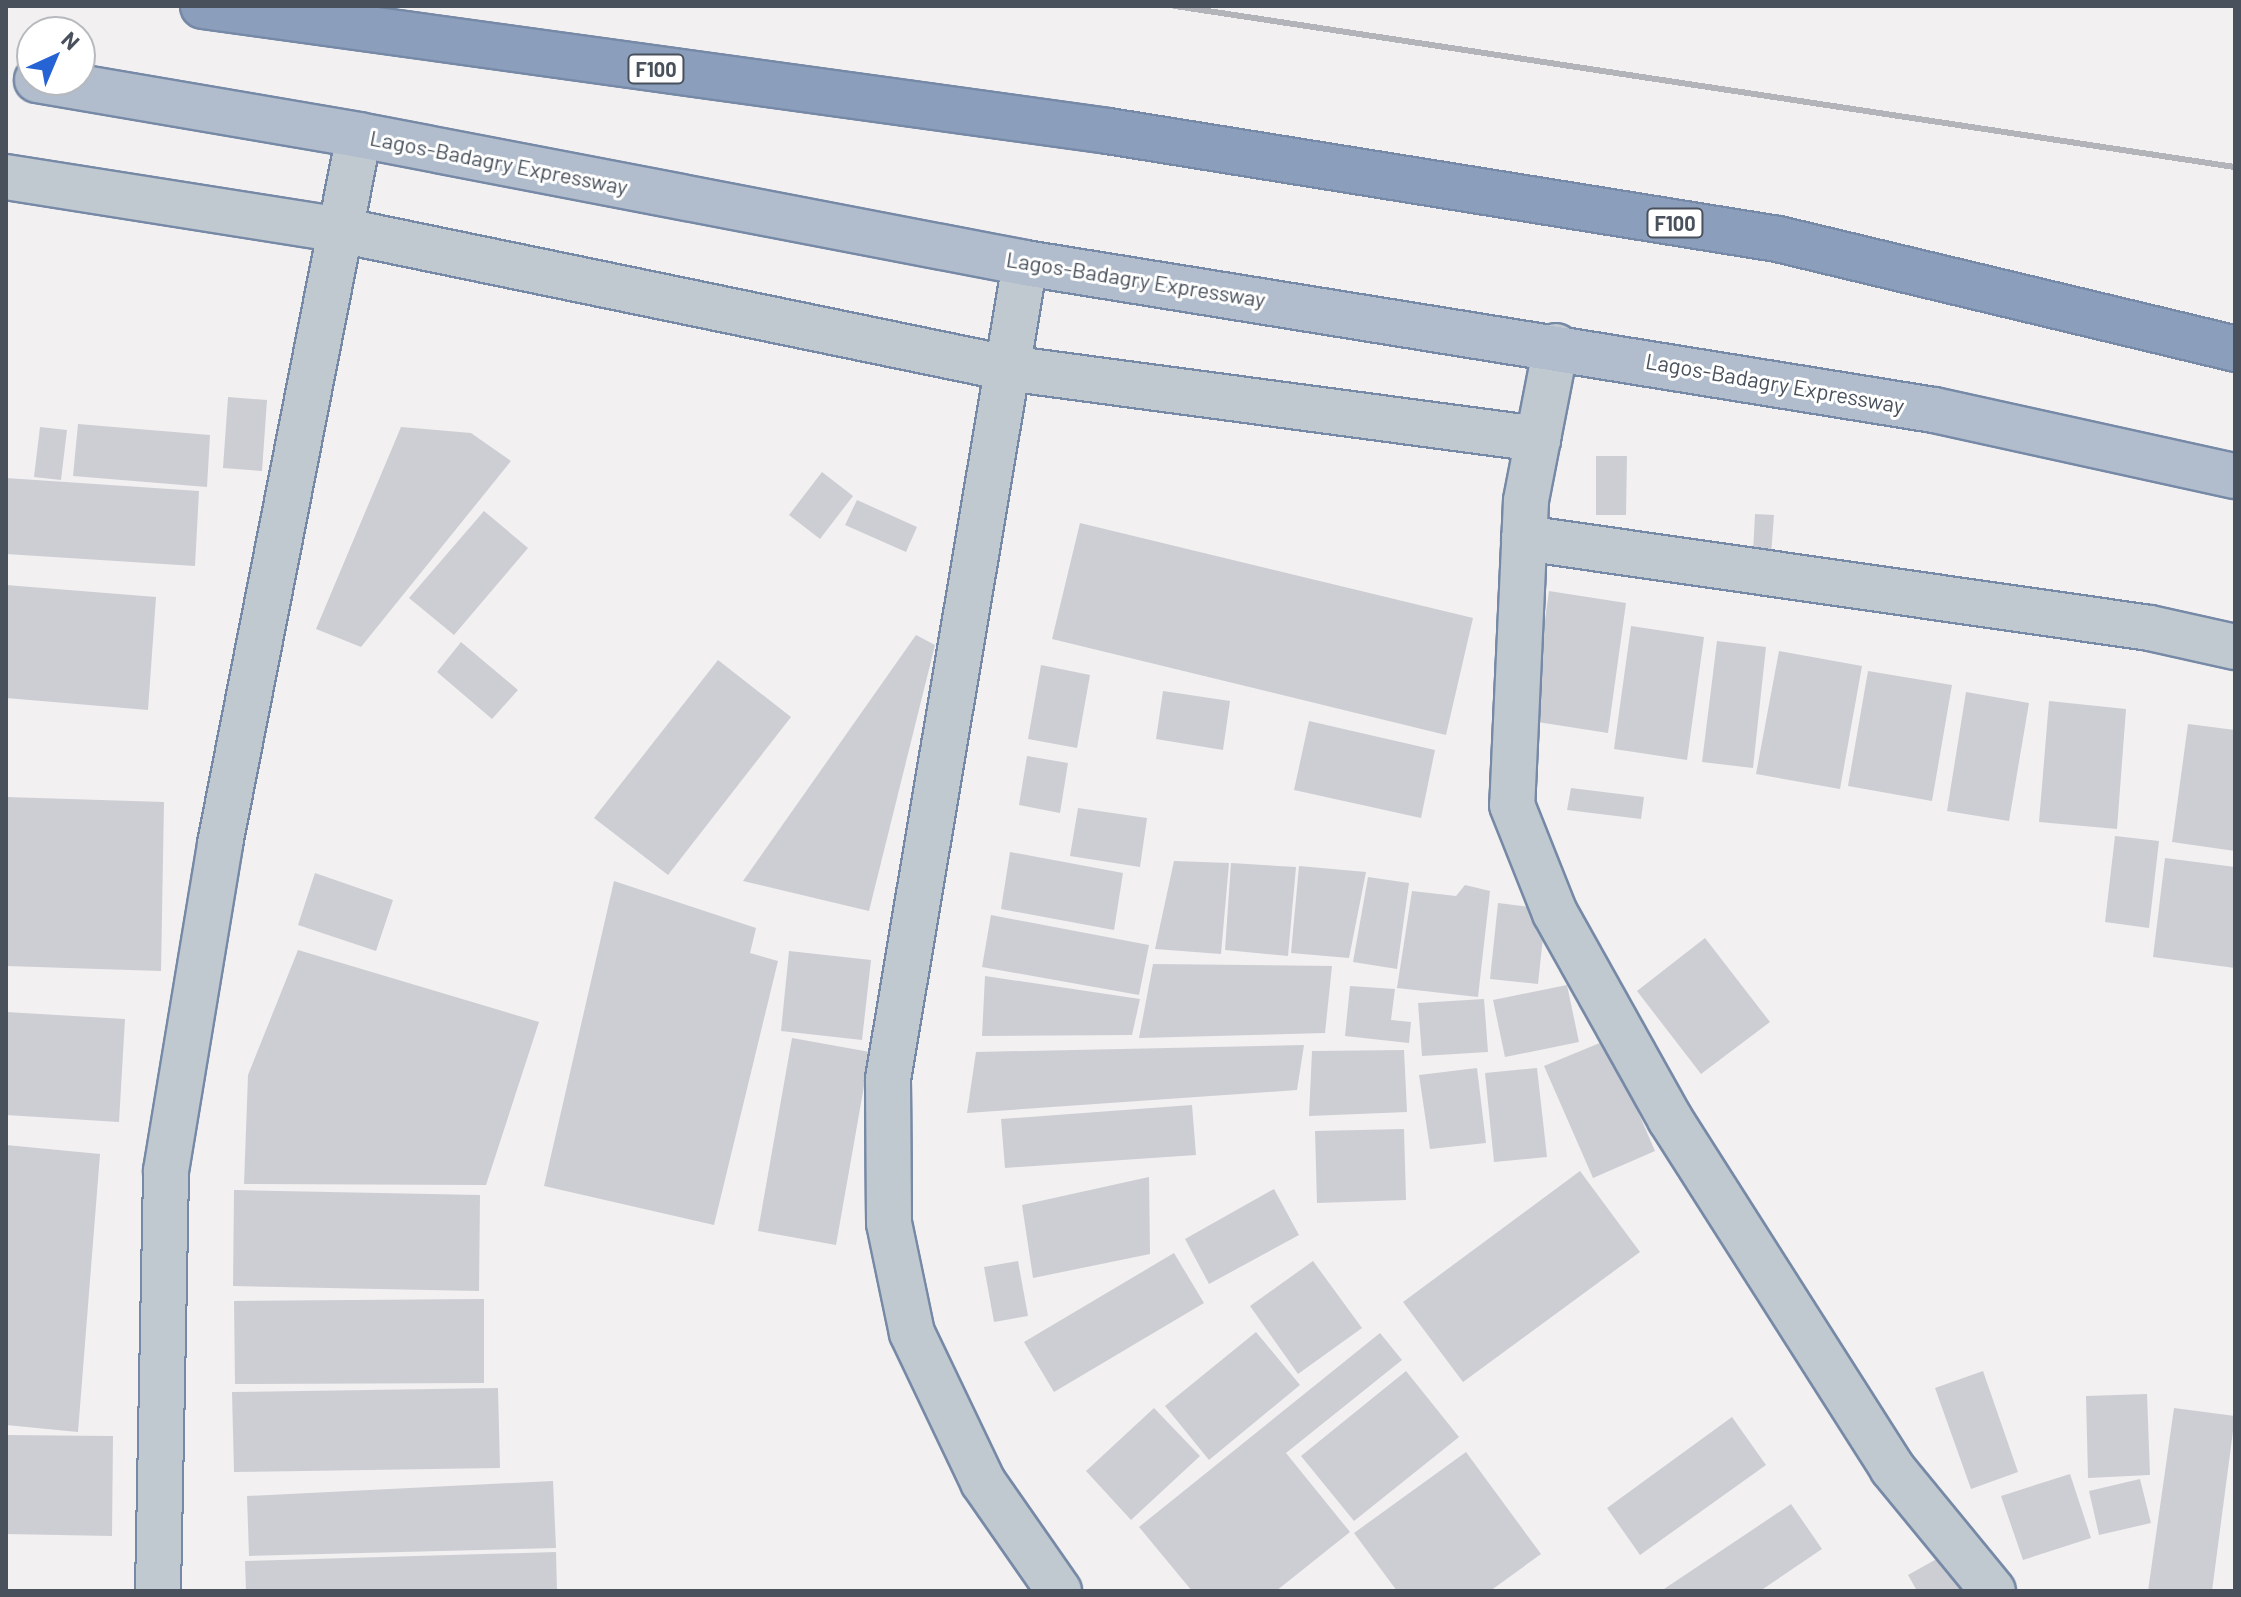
<!DOCTYPE html>
<html>
<head>
<meta charset="utf-8">
<style>
  body { margin:0 }
  #map { position:relative; width:2241px; height:1597px; overflow:hidden; background:#f2f0f0; font-family:Barlow,sans-serif }
  div>[style] { position:absolute }
  [style*='--x'] { left:calc(var(--x)*1px); top:calc(var(--y)*1px); width:calc(var(--w)*1px); rotate:calc(var(--a)*1deg) }
  .building>* { inset:0; background:#cdced4 }
  .roads { filter:drop-shadow(2px 0 #7689a6) drop-shadow(-2px 0 #7689a6) drop-shadow(0 2px #7689a6) drop-shadow(0 -2px #7689a6) }
  .minor>* { height:44px; margin:-22px; padding:0 22px; transform-origin:22px; border-radius:22px; background:#c1c9d0 }
  .major>* { height:44px; margin:-22px; padding:0 22px; transform-origin:22px; border-radius:22px; background:#b1bdcc }
  .highway>* { height:44px; margin:-22px; padding:0 22px; transform-origin:22px; border-radius:22px; background:#8b9ebb }
  .rail>* { height:6px; margin:-3px; padding:0 3px; transform-origin:3px; border-radius:3px; background:#b2b4b9 }
  span { translate:-50% -50%; white-space:nowrap; text-align:center; line-height:1.15; -webkit-text-stroke:6px #fff; paint-order:stroke }
  .shield-label span { padding:2px 6px; background:#fff; border:2px solid; border-radius:6px; -webkit-text-stroke-width:0 }
  .shield-label { font-size:20px; color:#49515c; font-weight:700 }
  .street-label { font-size:22px; color:#49515c }
  .frame { position:absolute; inset:0; border:8px solid #49515c; pointer-events:none }
  .north { position:absolute; left:16px; top:16px; width:80px; height:80px; box-sizing:border-box; background:#fff; border:2px solid #b6b9be; border-radius:50%; rotate:44deg; font-size:22px; font-weight:700; line-height:32px; text-align:center; color:#49515c }
  .north::after { content:''; display:block; margin:auto; width:28px; height:36px; background:#2663d5; clip-path:polygon(50% 0,100% 100%,50% 72%,0 100%) }
</style>
</head>
<body>
<div id="map">
  <div class="building">
    <div style="clip-path:polygon(228px 397px,267px 400px,262px 471px,223px 468px)"></div>
    <div style="clip-path:polygon(78px 424px,210px 435px,207px 487px,73px 476px)"></div>
    <div style="clip-path:polygon(40px 427px,67px 430px,61px 480px,34px 477px)"></div>
    <div style="clip-path:polygon(401px 427px,471px 433px,511px 461px,361px 647px,316px 629px)"></div>
    <div style="clip-path:polygon(1596px 456px,1627px 456px,1626px 515px,1596px 515px)"></div>
    <div style="clip-path:polygon(822px 472px,853px 496px,820px 539px,789px 515px)"></div>
    <div style="clip-path:polygon(6px 478px,199px 491px,195px 566px,6px 554px)"></div>
    <div style="clip-path:polygon(857px 500px,917px 527px,906px 552px,845px 525px)"></div>
    <div style="clip-path:polygon(484px 511px,528px 548px,454px 635px,409px 598px)"></div>
    <div style="clip-path:polygon(1755px 514px,1774px 515px,1771px 555px,1753px 553px)"></div>
    <div style="clip-path:polygon(1080px 523px,1473px 618px,1446px 735px,1052px 639px)"></div>
    <div style="clip-path:polygon(6px 585px,156px 597px,148px 710px,6px 698px)"></div>
    <div style="clip-path:polygon(1549px 591px,1626px 603px,1608px 733px,1531px 721px)"></div>
    <div style="clip-path:polygon(1631px 626px,1704px 637px,1687px 760px,1614px 749px)"></div>
    <div style="clip-path:polygon(916px 635px,935px 645px,869px 911px,743px 881px)"></div>
    <div style="clip-path:polygon(1717px 641px,1766px 647px,1753px 768px,1702px 762px)"></div>
    <div style="clip-path:polygon(461px 642px,518px 690px,492px 719px,437px 672px)"></div>
    <div style="clip-path:polygon(1779px 651px,1862px 666px,1840px 789px,1756px 774px)"></div>
    <div style="clip-path:polygon(718px 660px,791px 717px,668px 875px,594px 818px)"></div>
    <div style="clip-path:polygon(1041px 665px,1090px 675px,1077px 748px,1028px 739px)"></div>
    <div style="clip-path:polygon(1868px 671px,1952px 685px,1932px 801px,1848px 786px)"></div>
    <div style="clip-path:polygon(1163px 691px,1230px 701px,1223px 750px,1156px 739px)"></div>
    <div style="clip-path:polygon(1966px 692px,2029px 703px,2009px 821px,1947px 811px)"></div>
    <div style="clip-path:polygon(2049px 701px,2126px 709px,2117px 829px,2039px 822px)"></div>
    <div style="clip-path:polygon(1309px 721px,1435px 750px,1421px 818px,1294px 790px)"></div>
    <div style="clip-path:polygon(2188px 724px,2235px 730px,2235px 851px,2172px 842px)"></div>
    <div style="clip-path:polygon(1027px 756px,1068px 763px,1060px 813px,1019px 805px)"></div>
    <div style="clip-path:polygon(1571px 788px,1644px 797px,1641px 819px,1567px 810px)"></div>
    <div style="clip-path:polygon(6px 797px,164px 802px,161px 971px,6px 966px)"></div>
    <div style="clip-path:polygon(1078px 808px,1147px 818px,1140px 867px,1070px 856px)"></div>
    <div style="clip-path:polygon(2115px 836px,2159px 841px,2149px 928px,2105px 922px)"></div>
    <div style="clip-path:polygon(1010px 852px,1123px 873px,1114px 930px,1001px 909px)"></div>
    <div style="clip-path:polygon(2165px 858px,2235px 867px,2235px 968px,2153px 957px)"></div>
    <div style="clip-path:polygon(1174px 861px,1229px 863px,1221px 954px,1155px 949px)"></div>
    <div style="clip-path:polygon(1231px 863px,1296px 867px,1288px 956px,1225px 950px)"></div>
    <div style="clip-path:polygon(1299px 866px,1366px 872px,1349px 958px,1291px 953px)"></div>
    <div style="clip-path:polygon(315px 873px,393px 900px,376px 951px,298px 925px)"></div>
    <div style="clip-path:polygon(1368px 877px,1409px 883px,1397px 969px,1353px 962px)"></div>
    <div style="clip-path:polygon(614px 881px,756px 928px,750px 953px,778px 961px,714px 1225px,544px 1186px)"></div>
    <div style="clip-path:polygon(1465px 885px,1490px 891px,1478px 997px,1397px 988px,1412px 891px,1456px 896px)"></div>
    <div style="clip-path:polygon(1498px 903px,1546px 909px,1538px 984px,1490px 979px)"></div>
    <div style="clip-path:polygon(991px 915px,1149px 945px,1139px 995px,982px 967px)"></div>
    <div style="clip-path:polygon(1705px 938px,1770px 1022px,1701px 1074px,1637px 991px)"></div>
    <div style="clip-path:polygon(298px 950px,539px 1022px,486px 1185px,244px 1184px,248px 1075px)"></div>
    <div style="clip-path:polygon(789px 951px,871px 960px,862px 1040px,781px 1031px)"></div>
    <div style="clip-path:polygon(1153px 964px,1332px 966px,1325px 1033px,1139px 1038px)"></div>
    <div style="clip-path:polygon(985px 976px,1140px 999px,1132px 1035px,982px 1036px)"></div>
    <div style="clip-path:polygon(1567px 985px,1579px 1042px,1505px 1057px,1493px 1000px)"></div>
    <div style="clip-path:polygon(1350px 986px,1395px 989px,1391px 1020px,1411px 1022px,1409px 1043px,1345px 1036px)"></div>
    <div style="clip-path:polygon(1484px 999px,1488px 1052px,1422px 1056px,1418px 1003px)"></div>
    <div style="clip-path:polygon(6px 1012px,125px 1019px,119px 1122px,6px 1115px)"></div>
    <div style="clip-path:polygon(792px 1038px,870px 1052px,836px 1245px,758px 1231px)"></div>
    <div style="clip-path:polygon(1607px 1040px,1655px 1151px,1593px 1178px,1544px 1066px)"></div>
    <div style="clip-path:polygon(1304px 1045px,1297px 1090px,967px 1113px,976px 1052px)"></div>
    <div style="clip-path:polygon(1404px 1050px,1407px 1112px,1309px 1116px,1312px 1051px)"></div>
    <div style="clip-path:polygon(1477px 1068px,1486px 1143px,1430px 1149px,1419px 1075px)"></div>
    <div style="clip-path:polygon(1537px 1068px,1547px 1157px,1494px 1162px,1485px 1073px)"></div>
    <div style="clip-path:polygon(1192px 1105px,1196px 1155px,1005px 1168px,1001px 1119px)"></div>
    <div style="clip-path:polygon(1404px 1129px,1406px 1200px,1317px 1203px,1315px 1131px)"></div>
    <div style="clip-path:polygon(6px 1145px,100px 1154px,78px 1432px,6px 1425px)"></div>
    <div style="clip-path:polygon(1580px 1171px,1640px 1252px,1463px 1382px,1403px 1302px)"></div>
    <div style="clip-path:polygon(1149px 1177px,1150px 1254px,1033px 1278px,1022px 1205px)"></div>
    <div style="clip-path:polygon(1274px 1189px,1299px 1235px,1209px 1284px,1185px 1239px)"></div>
    <div style="clip-path:polygon(234px 1190px,480px 1195px,479px 1291px,233px 1286px)"></div>
    <div style="clip-path:polygon(1174px 1253px,1204px 1303px,1054px 1392px,1024px 1342px)"></div>
    <div style="clip-path:polygon(1018px 1261px,1028px 1316px,994px 1322px,984px 1267px)"></div>
    <div style="clip-path:polygon(1313px 1261px,1362px 1328px,1298px 1374px,1250px 1306px)"></div>
    <div style="clip-path:polygon(484px 1299px,484px 1383px,235px 1384px,234px 1301px)"></div>
    <div style="clip-path:polygon(1256px 1332px,1300px 1385px,1209px 1460px,1165px 1406px)"></div>
    <div style="clip-path:polygon(1380px 1333px,1402px 1360px,1286px 1453px,1350px 1532px,1276px 1591px,1192px 1591px,1139px 1527px)"></div>
    <div style="clip-path:polygon(1406px 1371px,1459px 1437px,1354px 1521px,1301px 1456px)"></div>
    <div style="clip-path:polygon(1983px 1371px,2018px 1472px,1971px 1489px,1935px 1388px)"></div>
    <div style="clip-path:polygon(498px 1388px,500px 1468px,234px 1472px,232px 1392px)"></div>
    <div style="clip-path:polygon(2147px 1394px,2150px 1475px,2088px 1478px,2086px 1396px)"></div>
    <div style="clip-path:polygon(1154px 1408px,1200px 1456px,1131px 1520px,1086px 1471px)"></div>
    <div style="clip-path:polygon(2174px 1408px,2235px 1416px,2212px 1591px,2148px 1591px)"></div>
    <div style="clip-path:polygon(1732px 1417px,1766px 1465px,1640px 1555px,1607px 1508px)"></div>
    <div style="clip-path:polygon(6px 1435px,113px 1436px,112px 1536px,6px 1534px)"></div>
    <div style="clip-path:polygon(1466px 1452px,1541px 1554px,1490px 1591px,1397px 1591px,1354px 1533px)"></div>
    <div style="clip-path:polygon(2070px 1474px,2091px 1538px,2023px 1560px,2001px 1496px)"></div>
    <div style="clip-path:polygon(2140px 1479px,2151px 1523px,2099px 1535px,2089px 1491px)"></div>
    <div style="clip-path:polygon(553px 1481px,556px 1548px,249px 1556px,247px 1496px)"></div>
    <div style="clip-path:polygon(1791px 1504px,1822px 1549px,1760px 1591px,1661px 1591px)"></div>
    <div style="clip-path:polygon(556px 1552px,557px 1591px,246px 1591px,245px 1561px)"></div>
    <div style="clip-path:polygon(1942px 1556px,1961px 1591px,1917px 1591px,1908px 1575px)"></div>
  </div>
  <div class="roads">
    <div class="minor">
      <div style="--x:6;--y:177;--w:338;--a:9"></div>
      <div style="--x:340;--y:230;--w:681;--a:11.69"></div>
      <div style="--x:1007;--y:368;--w:536;--a:7.62"></div>
      <div style="--x:1025;--y:263;--w:827;--a:99.53"></div>
      <div style="--x:888;--y:1079;--w:144;--a:89.6"></div>
      <div style="--x:889;--y:1223;--w:112;--a:78.2"></div>
      <div style="--x:912;--y:1333;--w:165;--a:64.5"></div>
      <div style="--x:983;--y:1482;--w:133;--a:55.1"></div>
      <div style="--x:1556;--y:346;--w:158;--a:101"></div>
      <div style="--x:1526;--y:501;--w:304;--a:92.6"></div>
      <div style="--x:1512;--y:805;--w:116;--a:68.3"></div>
      <div style="--x:1555;--y:913;--w:236;--a:60.8"></div>
      <div style="--x:1670;--y:1119;--w:414;--a:57.5"></div>
      <div style="--x:1892;--y:1468;--w:159;--a:50.6"></div>
      <div style="--x:1524;--y:538;--w:632;--a:8.18"></div>
      <div style="--x:2150;--y:628;--w:87;--a:12.6"></div>
      <div style="--x:158;--y:1591;--w:420;--a:-88.9"></div>
      <div style="--x:166;--y:1171;--w:331;--a:-80.6"></div>
      <div style="--x:220;--y:844;--w:722;--a:-78.91"></div>
    </div>
    <div class="major">
      <div style="--x:37;--y:80;--w:327;--a:9.7"></div>
      <div style="--x:359;--y:135;--w:678;--a:10.88"></div>
      <div style="--x:1025;--y:263;--w:921;--a:9.19"></div>
      <div style="--x:1934;--y:410;--w:308;--a:12.4"></div>
    </div>
    <div class="highway">
      <div style="--x:203;--y:6;--w:914;--a:7.86"></div>
      <div style="--x:1108;--y:131;--w:679;--a:9.16"></div>
      <div style="--x:1778;--y:239;--w:470;--a:13.5"></div>
    </div>
  </div>
  <div class="rail">
    <div style="--x:1175;--y:6;--w:1072;--a:8.64"></div>
  </div>
  <div class="shield-label">
    <span style="left:656px;top:69px">F100</span>
    <span style="left:1675px;top:223px">F100</span>
  </div>
  <div class="street-label">
    <span style="left:499px;top:162px;rotate:11deg">Lagos-Badagry Expressway</span>
    <span style="left:1136px;top:279px;rotate:9deg">Lagos-Badagry Expressway</span>
    <span style="left:1775px;top:383px;rotate:10deg">Lagos-Badagry Expressway</span>
  </div>
  <div class="frame"></div>
  <div class="north">N</div>
</div>
</body>
</html>
